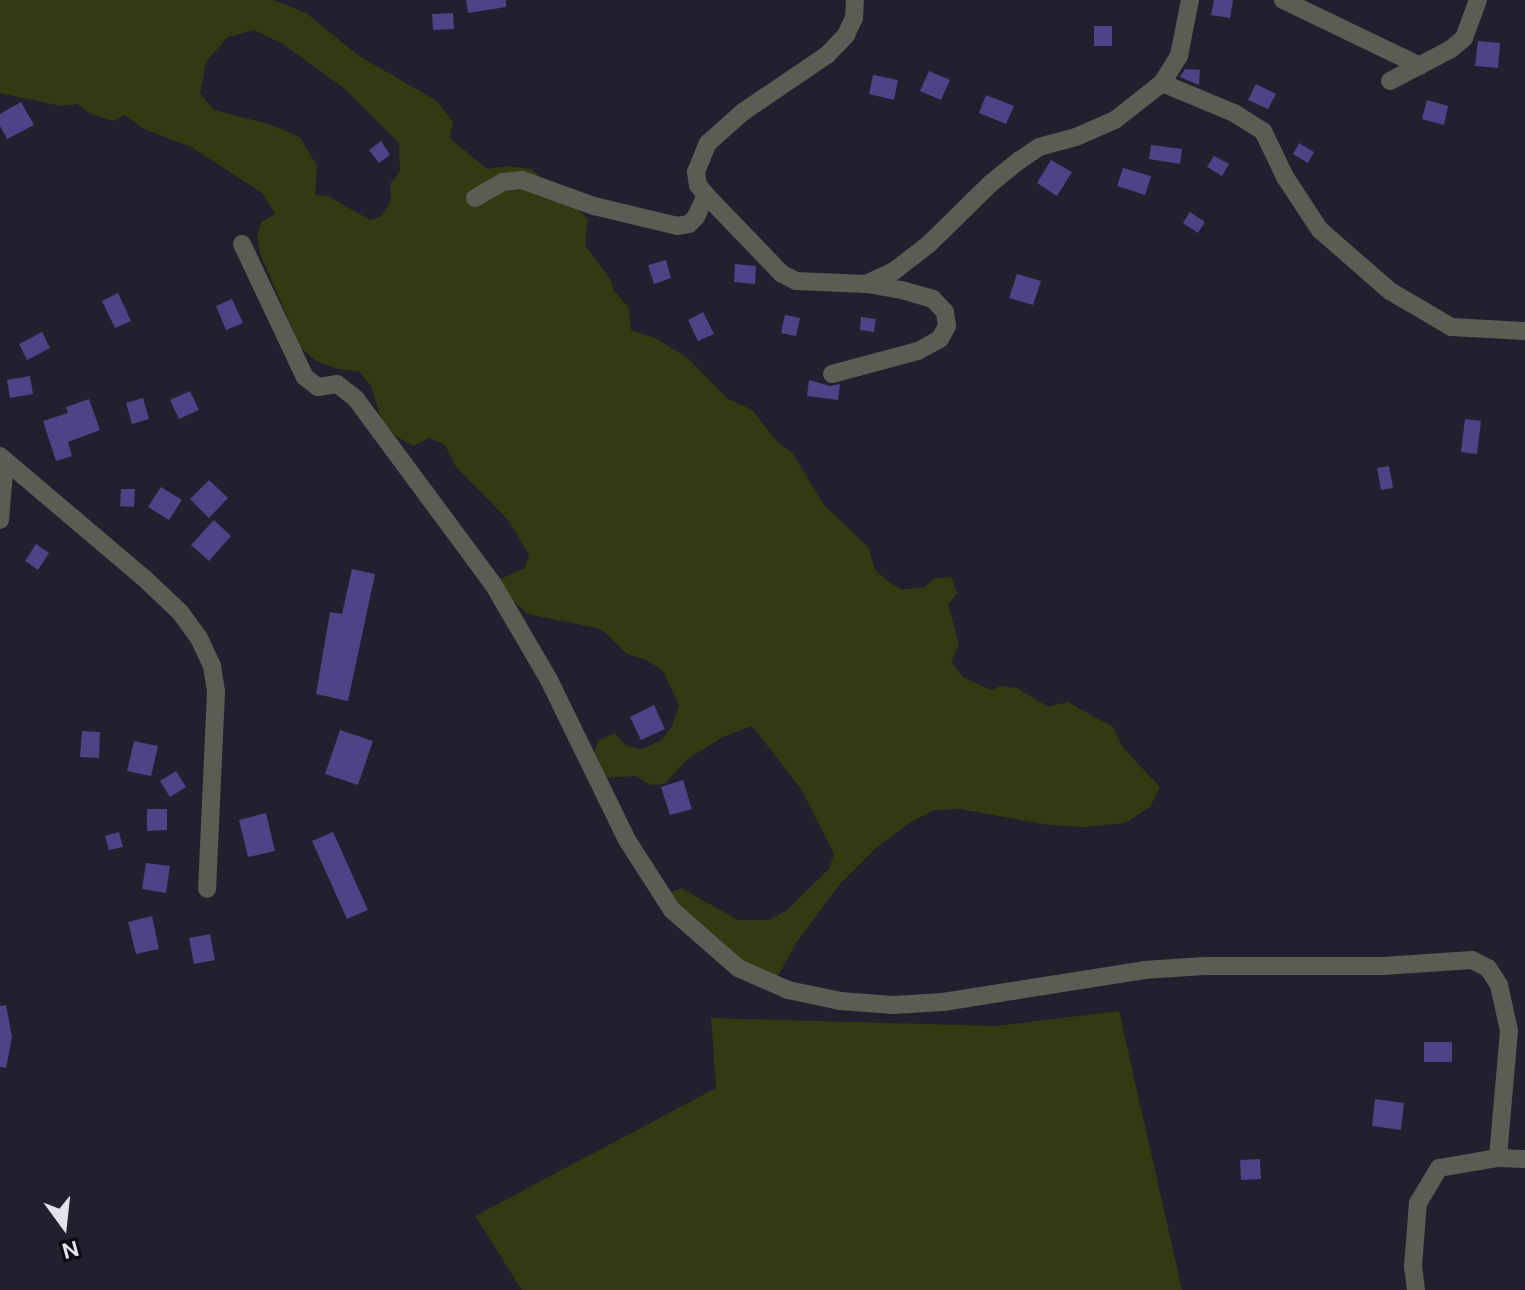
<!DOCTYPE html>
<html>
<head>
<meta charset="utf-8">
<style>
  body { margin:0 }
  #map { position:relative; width:1525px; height:1290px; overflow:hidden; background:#20202f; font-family:"DM Sans",sans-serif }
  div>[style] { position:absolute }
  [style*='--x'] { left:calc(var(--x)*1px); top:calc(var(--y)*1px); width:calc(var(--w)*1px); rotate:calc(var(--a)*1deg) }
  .green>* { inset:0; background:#343911 }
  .building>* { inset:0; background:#4d4488 }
  .street>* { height:18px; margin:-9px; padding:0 9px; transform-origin:9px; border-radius:9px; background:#5b5c54 }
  span { translate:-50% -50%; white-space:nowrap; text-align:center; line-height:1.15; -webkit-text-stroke:6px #0b0a11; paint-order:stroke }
  .north { position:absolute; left:24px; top:1186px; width:80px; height:80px; -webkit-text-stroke:6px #0b0a11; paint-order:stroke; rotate:165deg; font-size:22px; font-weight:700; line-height:32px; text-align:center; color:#e2e2ed }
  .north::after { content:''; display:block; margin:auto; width:28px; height:36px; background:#e2e2ed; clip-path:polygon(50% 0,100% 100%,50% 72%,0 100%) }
</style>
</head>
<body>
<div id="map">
  <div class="green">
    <div style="clip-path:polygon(evenodd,0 0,273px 0,306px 13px,359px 56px,437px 101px,453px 122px,450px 138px,487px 169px,508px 166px,531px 169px,588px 219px,585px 245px,610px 279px,614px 291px,629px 308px,631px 330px,655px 338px,688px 358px,728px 399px,752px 410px,779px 444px,792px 452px,824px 505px,869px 548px,874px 568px,886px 580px,902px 590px,924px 587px,935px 578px,951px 577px,957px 593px,948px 605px,959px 644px,951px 662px,963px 677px,991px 690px,1001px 686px,1017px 688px,1048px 707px,1068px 702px,1113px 727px,1123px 748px,1160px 787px,1150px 807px,1125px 823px,1085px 827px,1048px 825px,960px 809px,934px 810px,911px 822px,875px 849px,839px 885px,797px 942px,775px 981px,735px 961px,675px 903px,672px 892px,681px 888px,738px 920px,769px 920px,787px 910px,829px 869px,834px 854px,801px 789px,752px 726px,723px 737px,689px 758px,664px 784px,651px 785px,635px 776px,605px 778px,592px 757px,599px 740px,615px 733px,626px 746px,642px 749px,662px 740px,672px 726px,679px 705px,663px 671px,647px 660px,627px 654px,601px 629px,528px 614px,511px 599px,498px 580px,525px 568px,529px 555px,509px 521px,456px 467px,445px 445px,429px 438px,413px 446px,394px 435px,382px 421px,371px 386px,359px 371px,338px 369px,316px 361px,300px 347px,260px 253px,257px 237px,261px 222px,275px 214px,262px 193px,191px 147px,144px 129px,124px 115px,113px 121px,91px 114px,77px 104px,61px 106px,0 93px,0 0,254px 30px,283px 44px,345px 89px,399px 143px,400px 171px,390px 184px,391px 200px,382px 216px,370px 220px,328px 196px,315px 195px,317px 166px,300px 137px,272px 125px,214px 110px,200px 93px,206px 62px,228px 37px,254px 30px)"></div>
    <div style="clip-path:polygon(1119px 1011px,1182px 1290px,522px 1290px,475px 1216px,716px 1088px,711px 1018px,997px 1026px)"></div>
  </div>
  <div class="building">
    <div style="clip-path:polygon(466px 0,506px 0,506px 7px,468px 13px)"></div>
    <div style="clip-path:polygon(1214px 0,1233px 0,1230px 18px,1211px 15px)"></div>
    <div style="clip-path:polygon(453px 13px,454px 29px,433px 30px,432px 14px)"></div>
    <div style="clip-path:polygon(1094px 26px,1112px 26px,1112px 46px,1094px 46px)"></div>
    <div style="clip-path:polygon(1478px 41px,1500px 43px,1498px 68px,1475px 66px)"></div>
    <div style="clip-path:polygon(1185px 69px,1200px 70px,1199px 85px,1180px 77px)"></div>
    <div style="clip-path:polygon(929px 71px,950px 80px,941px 100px,920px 91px)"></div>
    <div style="clip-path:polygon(873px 75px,898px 80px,894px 100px,869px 94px)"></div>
    <div style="clip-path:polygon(1256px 84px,1276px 94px,1268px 109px,1248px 100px)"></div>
    <div style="clip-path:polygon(986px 95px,1014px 106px,1006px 124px,979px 113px)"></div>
    <div style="clip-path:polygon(1427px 100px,1448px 106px,1444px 125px,1422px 119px)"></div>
    <div style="clip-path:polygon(21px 102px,34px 125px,7px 139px,0 126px,0 114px)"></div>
    <div style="clip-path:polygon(381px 141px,390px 155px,379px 163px,369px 150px)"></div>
    <div style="clip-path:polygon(1299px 143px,1314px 152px,1308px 163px,1293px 154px)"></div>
    <div style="clip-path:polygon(1151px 145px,1182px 149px,1180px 164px,1149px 159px)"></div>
    <div style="clip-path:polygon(1214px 156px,1229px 164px,1222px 176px,1207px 167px)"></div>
    <div style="clip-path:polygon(1051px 160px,1072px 172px,1057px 196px,1037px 183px)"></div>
    <div style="clip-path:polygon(1123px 168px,1151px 176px,1145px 195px,1117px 186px)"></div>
    <div style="clip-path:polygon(1190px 212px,1205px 222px,1198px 233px,1183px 223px)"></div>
    <div style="clip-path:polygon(666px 260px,671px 278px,654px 284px,648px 265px)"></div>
    <div style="clip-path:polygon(735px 264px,756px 266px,755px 284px,734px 282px)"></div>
    <div style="clip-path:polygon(1017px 274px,1041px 281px,1033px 305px,1009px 298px)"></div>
    <div style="clip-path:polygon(118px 293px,131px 321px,115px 328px,102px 301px)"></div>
    <div style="clip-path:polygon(232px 299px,243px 323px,226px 330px,216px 306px)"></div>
    <div style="clip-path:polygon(703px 312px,714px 334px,698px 341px,688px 320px)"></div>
    <div style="clip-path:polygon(785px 315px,800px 318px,796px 336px,781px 333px)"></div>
    <div style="clip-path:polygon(861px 317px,876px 319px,874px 332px,860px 330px)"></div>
    <div style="clip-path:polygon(42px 332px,50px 348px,27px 360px,19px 344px)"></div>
    <div style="clip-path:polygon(30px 376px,33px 394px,10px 398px,7px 380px)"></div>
    <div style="clip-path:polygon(809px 380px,830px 386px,840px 384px,838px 400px,807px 396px)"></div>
    <div style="clip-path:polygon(190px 391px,199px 410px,179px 419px,170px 400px)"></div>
    <div style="clip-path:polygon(143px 398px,149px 419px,132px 424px,126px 403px)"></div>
    <div style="clip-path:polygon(89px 399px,100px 430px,68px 442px,72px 456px,56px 461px,43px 421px,68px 413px,66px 407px)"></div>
    <div style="clip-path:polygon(1465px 419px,1481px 421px,1477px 454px,1461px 452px)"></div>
    <div style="clip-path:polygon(1389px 466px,1393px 488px,1381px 490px,1377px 468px)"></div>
    <div style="clip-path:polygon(209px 480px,228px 498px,209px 518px,190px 499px)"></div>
    <div style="clip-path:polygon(161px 487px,182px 500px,169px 520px,148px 507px)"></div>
    <div style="clip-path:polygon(121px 489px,135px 489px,134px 507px,120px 506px)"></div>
    <div style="clip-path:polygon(214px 520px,231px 536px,209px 561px,191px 545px)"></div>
    <div style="clip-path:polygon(36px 544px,49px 553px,38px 570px,25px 561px)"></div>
    <div style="clip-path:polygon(352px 569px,375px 574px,348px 701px,316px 694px,330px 612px,342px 614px)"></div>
    <div style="clip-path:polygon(654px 705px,665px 729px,641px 740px,630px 717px)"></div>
    <div style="clip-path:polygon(340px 730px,373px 741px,358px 785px,325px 774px)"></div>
    <div style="clip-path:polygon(82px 731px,100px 732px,99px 758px,80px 757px)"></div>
    <div style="clip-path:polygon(134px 741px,158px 746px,151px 776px,127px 771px)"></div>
    <div style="clip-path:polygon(176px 771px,186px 787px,170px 797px,160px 781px)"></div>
    <div style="clip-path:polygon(683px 780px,692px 809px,670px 815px,661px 787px)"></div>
    <div style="clip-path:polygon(147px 809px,167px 809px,167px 830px,147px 831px)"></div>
    <div style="clip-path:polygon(266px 813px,275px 851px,248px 857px,239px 820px)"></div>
    <div style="clip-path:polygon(119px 832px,123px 847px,109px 850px,105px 836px)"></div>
    <div style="clip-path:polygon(333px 832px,368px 910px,347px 919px,312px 841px)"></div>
    <div style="clip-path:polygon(146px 863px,170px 866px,166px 893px,142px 889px)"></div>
    <div style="clip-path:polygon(152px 916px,159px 949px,136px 954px,128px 922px)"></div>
    <div style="clip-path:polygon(210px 934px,215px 960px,194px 964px,189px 938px)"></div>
    <div style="clip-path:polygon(6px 1005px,12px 1037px,6px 1068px,0 1067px,0 1006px)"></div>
    <div style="clip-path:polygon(1424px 1042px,1452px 1042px,1452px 1062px,1424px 1062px)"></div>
    <div style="clip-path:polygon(1375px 1099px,1404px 1103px,1401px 1130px,1372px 1126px)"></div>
    <div style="clip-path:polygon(1260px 1159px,1261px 1179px,1241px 1180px,1240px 1160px)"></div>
  </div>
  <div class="street">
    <div style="--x:1283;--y:0;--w:152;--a:25.7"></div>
    <div style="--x:1390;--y:81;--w:69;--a:-27.7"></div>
    <div style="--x:1451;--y:49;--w:17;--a:-40"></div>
    <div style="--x:1464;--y:38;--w:40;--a:-69.8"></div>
    <div style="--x:1162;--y:83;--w:78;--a:22.6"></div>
    <div style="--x:1234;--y:113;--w:34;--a:32"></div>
    <div style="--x:1263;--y:131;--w:51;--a:64.4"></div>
    <div style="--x:1285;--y:177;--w:64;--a:56.6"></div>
    <div style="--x:1320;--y:230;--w:93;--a:41.1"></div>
    <div style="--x:1390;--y:291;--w:71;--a:30.5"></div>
    <div style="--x:1451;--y:327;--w:74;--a:3.1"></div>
    <div style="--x:475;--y:198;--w:32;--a:-30"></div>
    <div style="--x:503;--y:182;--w:19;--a:-6"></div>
    <div style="--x:522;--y:180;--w:77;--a:19.9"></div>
    <div style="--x:594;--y:206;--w:85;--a:13.5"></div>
    <div style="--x:677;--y:226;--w:12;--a:-9"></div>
    <div style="--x:689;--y:224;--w:10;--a:-45"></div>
    <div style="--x:696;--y:217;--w:24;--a:-66"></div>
    <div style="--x:242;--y:244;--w:147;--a:64.7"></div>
    <div style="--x:305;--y:377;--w:16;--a:38"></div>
    <div style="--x:318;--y:387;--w:19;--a:-9"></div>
    <div style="--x:337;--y:384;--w:24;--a:38"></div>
    <div style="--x:356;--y:399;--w:230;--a:53.5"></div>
    <div style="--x:493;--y:584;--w:111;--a:59.7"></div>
    <div style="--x:549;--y:680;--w:178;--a:64"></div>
    <div style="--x:627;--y:840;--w:83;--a:57.3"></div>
    <div style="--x:672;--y:910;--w:88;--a:41.3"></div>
    <div style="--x:738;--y:968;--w:55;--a:23.7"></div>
    <div style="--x:788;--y:990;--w:53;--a:11.9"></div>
    <div style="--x:840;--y:1001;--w:53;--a:4.3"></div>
    <div style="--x:893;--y:1005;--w:50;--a:-3.4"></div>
    <div style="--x:943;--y:1002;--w:204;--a:-9"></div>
    <div style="--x:1144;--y:970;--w:60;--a:-3.8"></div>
    <div style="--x:1204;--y:966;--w:179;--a:0"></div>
    <div style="--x:1383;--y:966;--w:89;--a:-3.9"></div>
    <div style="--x:1472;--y:960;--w:18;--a:27"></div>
    <div style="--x:1488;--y:968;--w:20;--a:57"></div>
    <div style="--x:1499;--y:985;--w:47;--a:77.7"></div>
    <div style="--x:1509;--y:1031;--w:127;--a:95"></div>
    <div style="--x:866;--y:284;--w:31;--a:-25"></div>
    <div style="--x:894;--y:271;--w:44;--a:-37.6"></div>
    <div style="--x:929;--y:244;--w:86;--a:-44.5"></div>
    <div style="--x:990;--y:184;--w:38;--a:-39"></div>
    <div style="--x:1020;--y:160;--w:23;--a:-34"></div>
    <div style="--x:1039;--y:147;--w:38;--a:-15"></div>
    <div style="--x:1076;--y:137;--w:43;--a:-23.6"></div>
    <div style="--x:1115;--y:120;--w:60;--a:-38.2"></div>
    <div style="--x:1162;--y:83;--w:32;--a:-58"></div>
    <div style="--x:1179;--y:56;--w:57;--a:-78.9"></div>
    <div style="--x:832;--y:374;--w:89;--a:-15"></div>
    <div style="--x:918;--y:351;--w:25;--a:-29"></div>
    <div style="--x:940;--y:339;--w:15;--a:-62"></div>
    <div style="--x:947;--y:326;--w:14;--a:-98"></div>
    <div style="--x:945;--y:312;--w:18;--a:-133"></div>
    <div style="--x:933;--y:299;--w:33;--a:-164"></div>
    <div style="--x:901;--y:290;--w:36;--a:-170"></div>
    <div style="--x:866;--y:284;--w:70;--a:-177.5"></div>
    <div style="--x:796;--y:281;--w:16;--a:-153"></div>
    <div style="--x:782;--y:274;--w:110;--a:-133.9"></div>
    <div style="--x:706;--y:195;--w:13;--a:-129"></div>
    <div style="--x:698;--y:185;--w:13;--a:-99"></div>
    <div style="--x:696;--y:172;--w:31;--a:-68"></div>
    <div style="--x:708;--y:143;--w:47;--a:-41.5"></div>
    <div style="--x:743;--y:112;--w:102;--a:-34.2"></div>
    <div style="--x:827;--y:55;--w:28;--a:-46"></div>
    <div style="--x:846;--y:35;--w:19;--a:-65"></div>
    <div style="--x:854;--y:18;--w:18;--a:-87"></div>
    <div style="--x:0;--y:456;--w:189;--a:40.3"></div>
    <div style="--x:144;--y:578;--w:50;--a:43.4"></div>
    <div style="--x:180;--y:612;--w:32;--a:54"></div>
    <div style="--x:199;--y:638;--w:31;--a:65"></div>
    <div style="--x:212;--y:666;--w:26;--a:81"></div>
    <div style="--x:216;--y:692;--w:197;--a:92.6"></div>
    <div style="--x:0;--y:520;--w:60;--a:-85.2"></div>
    <div style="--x:1416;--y:1290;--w:24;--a:-97"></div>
    <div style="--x:1413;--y:1266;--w:63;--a:-85.5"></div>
    <div style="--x:1418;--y:1203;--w:41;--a:-59"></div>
    <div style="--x:1439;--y:1168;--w:60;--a:-9.6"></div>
    <div style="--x:1498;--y:1158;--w:27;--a:2"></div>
  </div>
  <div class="north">N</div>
</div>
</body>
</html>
